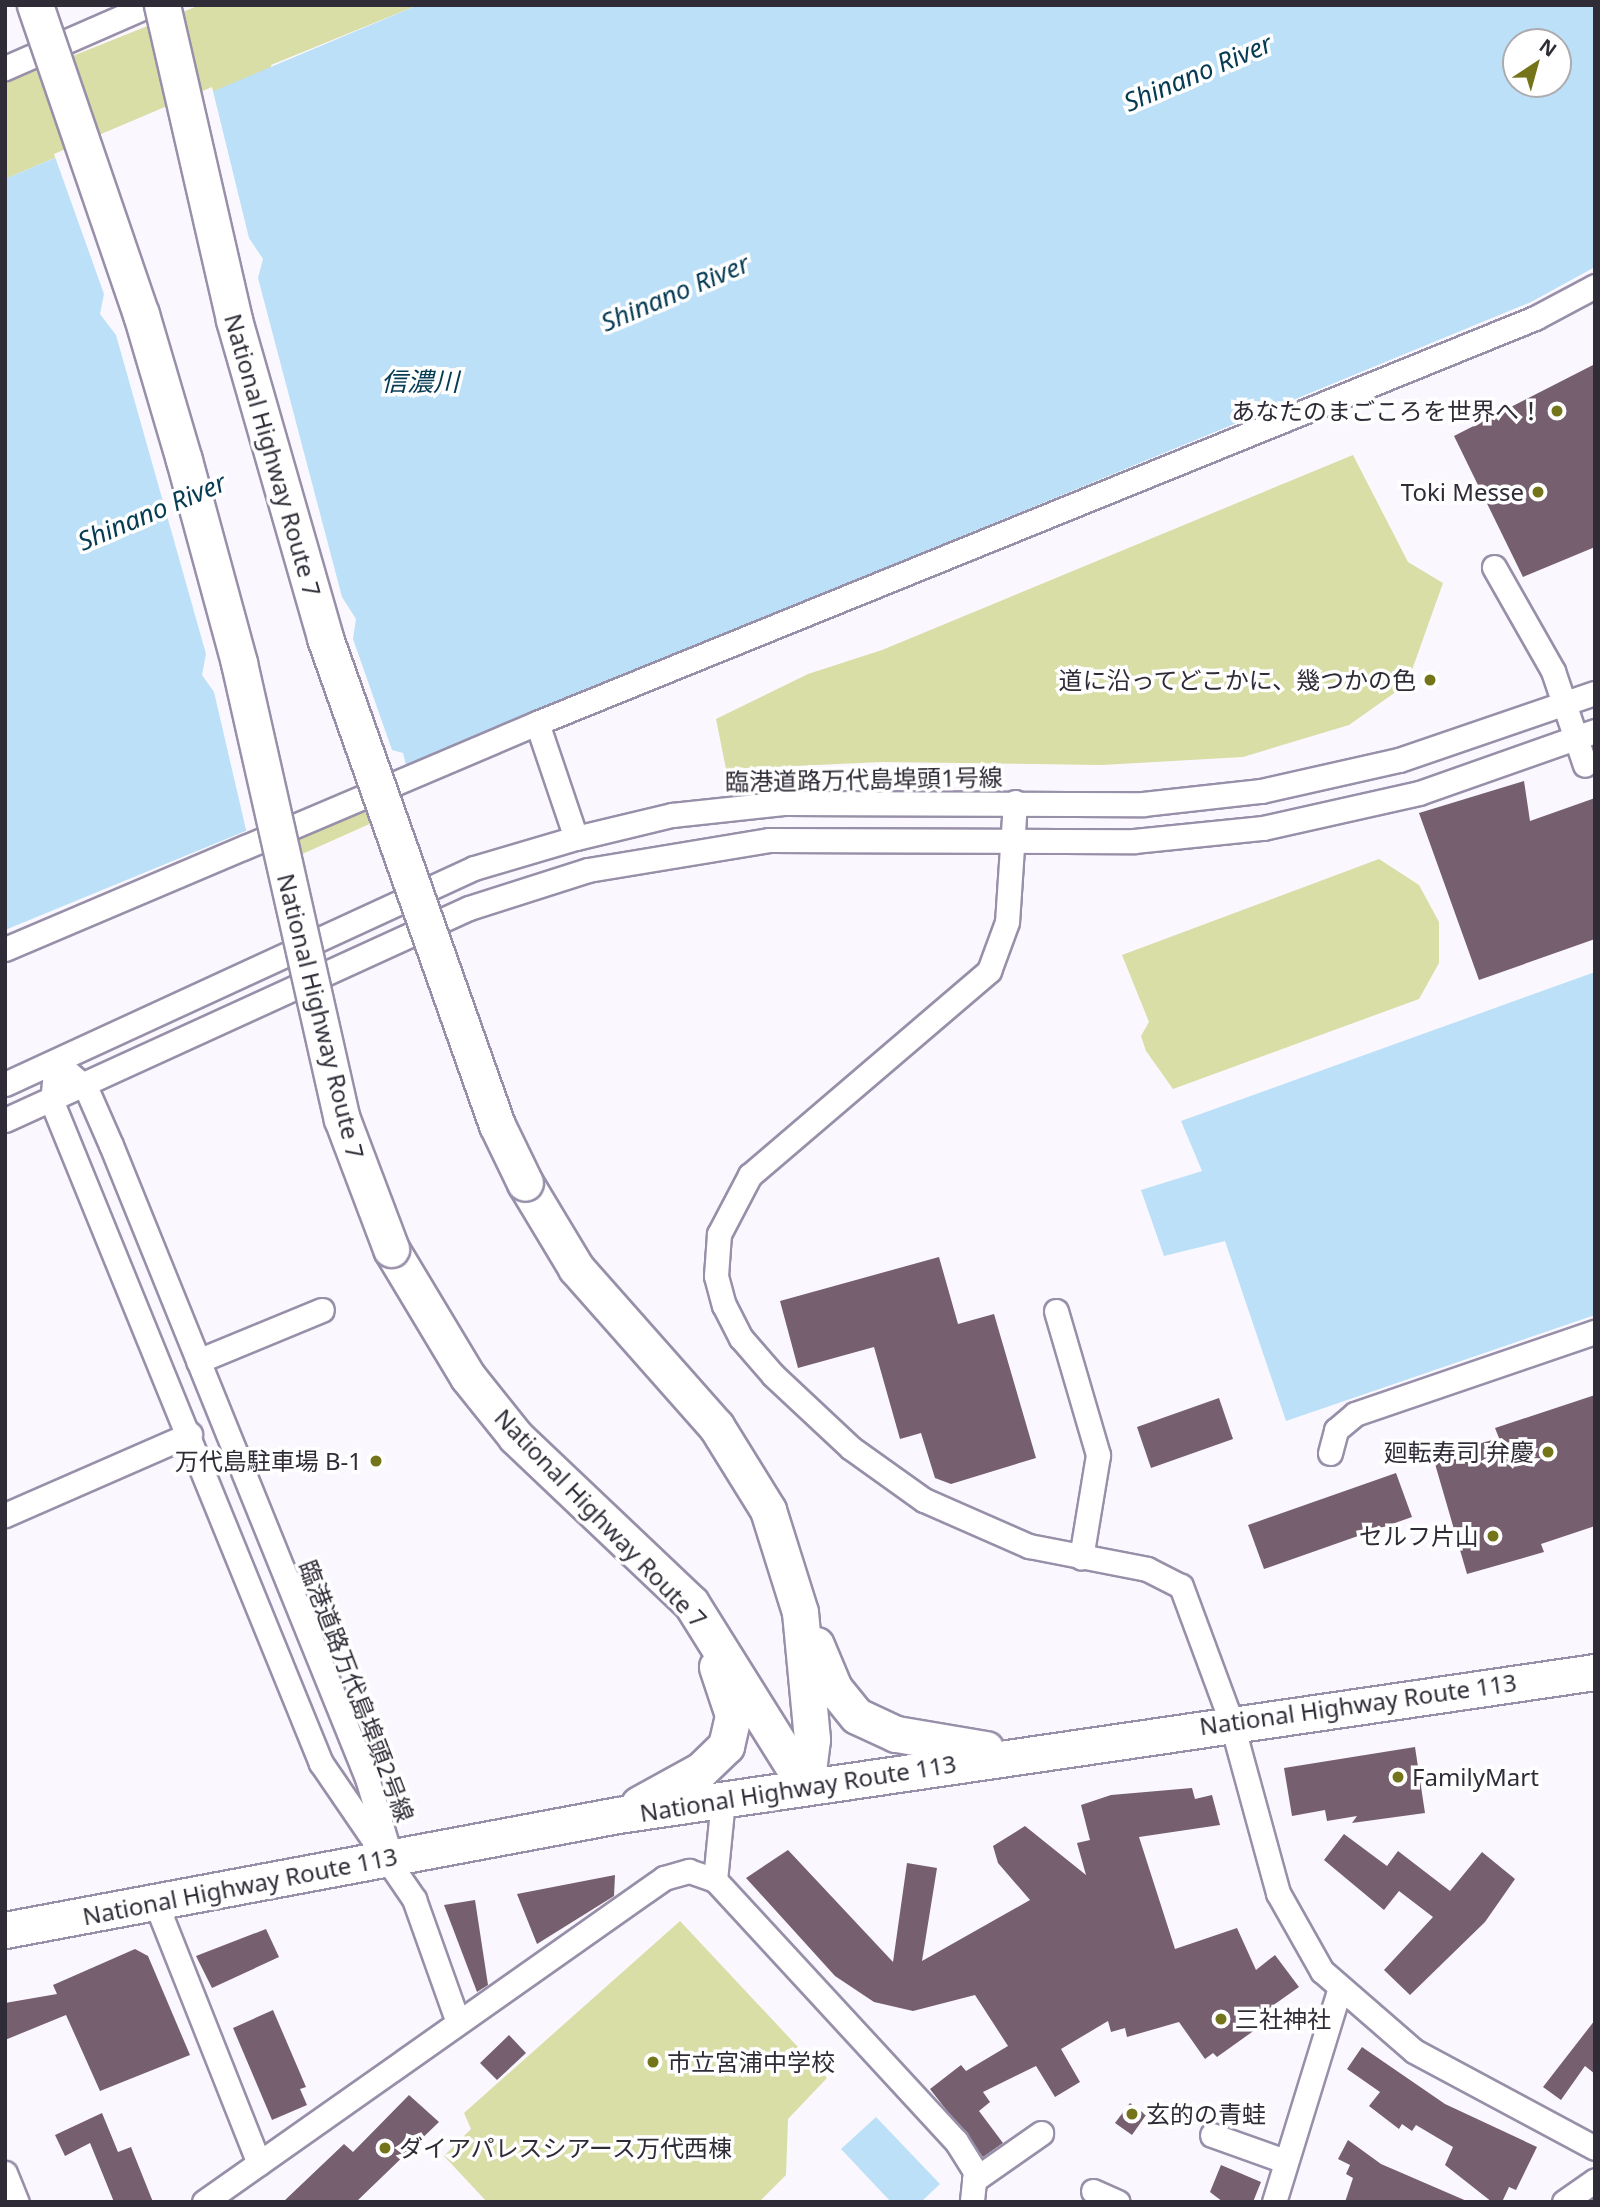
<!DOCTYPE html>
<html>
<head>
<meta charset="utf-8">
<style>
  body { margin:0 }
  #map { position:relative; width:1600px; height:2207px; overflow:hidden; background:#faf8fe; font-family:"Noto Sans","Noto Sans JP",sans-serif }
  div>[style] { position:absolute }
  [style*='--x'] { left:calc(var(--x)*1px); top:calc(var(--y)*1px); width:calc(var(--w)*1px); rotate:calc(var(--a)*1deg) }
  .green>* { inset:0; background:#d9dda6 }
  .water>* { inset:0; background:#bce0f7 }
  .pier>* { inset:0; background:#faf8fe }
  .building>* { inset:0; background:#765f6f }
  .roads { filter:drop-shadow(2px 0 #988fa9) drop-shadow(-2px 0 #988fa9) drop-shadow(0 2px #988fa9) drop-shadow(0 -2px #988fa9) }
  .minor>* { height:23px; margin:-11.5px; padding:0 11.5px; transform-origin:11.5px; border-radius:11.5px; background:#fff }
  .highway>* { height:35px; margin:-17.5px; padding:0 17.5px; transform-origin:17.5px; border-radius:17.5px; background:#fff }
  .bridges { filter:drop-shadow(2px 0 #988fa9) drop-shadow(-2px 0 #988fa9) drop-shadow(0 2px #988fa9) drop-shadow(0 -2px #988fa9) }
  .highway-bridge>* { height:35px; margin:-17.5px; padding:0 17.5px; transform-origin:17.5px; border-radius:17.5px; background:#fff }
  .dots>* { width:19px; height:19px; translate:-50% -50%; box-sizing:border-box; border:4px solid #fff; border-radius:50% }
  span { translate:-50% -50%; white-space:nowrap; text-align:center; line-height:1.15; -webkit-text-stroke:7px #fff; paint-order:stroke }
  .poi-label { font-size:24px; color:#302c37 }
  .right { translate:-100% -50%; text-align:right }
  .left { translate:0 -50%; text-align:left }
  .street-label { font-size:24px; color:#302c37 }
  .water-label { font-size:26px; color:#063b54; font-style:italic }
  .frame { position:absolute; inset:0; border:7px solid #302c37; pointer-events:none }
  .north { position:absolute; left:1502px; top:28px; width:70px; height:70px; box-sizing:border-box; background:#fff; border:2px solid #acabaf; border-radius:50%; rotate:36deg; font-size:19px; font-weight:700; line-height:28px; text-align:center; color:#302c37 }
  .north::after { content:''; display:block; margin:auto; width:24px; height:32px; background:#74751b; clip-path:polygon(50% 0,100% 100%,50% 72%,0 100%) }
</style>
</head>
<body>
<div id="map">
  <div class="green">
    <div style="clip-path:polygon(200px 5px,418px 5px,271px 65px,374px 822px,300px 855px,97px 140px,5px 179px,5px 83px)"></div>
    <div style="clip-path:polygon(1353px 455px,1408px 562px,1443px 583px,1407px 684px,1349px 725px,1243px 757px,1102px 765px,882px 762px,726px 769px,716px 719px,808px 674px,882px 650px)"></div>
    <div style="clip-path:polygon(1379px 859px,1419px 885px,1439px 922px,1439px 963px,1419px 999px,1173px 1089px,1146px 1051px,1141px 1036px,1149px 1022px,1122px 955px)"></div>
    <div style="clip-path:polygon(680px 1921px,827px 2078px,788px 2119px,786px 2175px,759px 2202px,487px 2202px,444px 2156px,471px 2129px,464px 2113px)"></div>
  </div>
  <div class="water">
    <div style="clip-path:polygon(evenodd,418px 5px,1595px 5px,1595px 267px,1531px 302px,5px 930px,5px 179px,418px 5px,1516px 42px,1558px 42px,1558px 84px,1516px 84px,1516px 42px)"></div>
    <div style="clip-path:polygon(1595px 972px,1595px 1315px,1286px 1421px,1225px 1241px,1164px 1256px,1141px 1190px,1202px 1171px,1181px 1121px)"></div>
    <div style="clip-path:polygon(876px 2117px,940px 2184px,921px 2202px,891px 2202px,841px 2149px)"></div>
  </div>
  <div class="pier">
    <div style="clip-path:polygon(212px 87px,249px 238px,263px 259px,258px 278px,342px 597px,356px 619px,353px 639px,392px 750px,403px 753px,407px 769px,247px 834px,214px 692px,202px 675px,206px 654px,116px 335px,100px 314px,104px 294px,54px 154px)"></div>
  </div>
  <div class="building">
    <div style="clip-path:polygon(1595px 364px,1595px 547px,1523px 577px,1454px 436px)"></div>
    <div style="clip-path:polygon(1524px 781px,1530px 821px,1595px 798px,1595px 939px,1479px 980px,1419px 813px)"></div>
    <div style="clip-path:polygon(939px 1257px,958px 1324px,994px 1314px,1036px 1458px,951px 1484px,935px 1478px,921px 1433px,900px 1439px,874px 1347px,798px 1368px,780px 1301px)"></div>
    <div style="clip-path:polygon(1595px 1395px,1595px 1526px,1541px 1544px,1544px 1552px,1467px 1574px,1433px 1457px,1499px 1438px,1495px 1428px)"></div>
    <div style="clip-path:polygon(1219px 1398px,1233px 1439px,1151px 1468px,1137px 1427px)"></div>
    <div style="clip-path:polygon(1396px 1473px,1412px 1517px,1264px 1569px,1248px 1525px)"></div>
    <div style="clip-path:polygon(1415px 1747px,1425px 1813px,1352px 1823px,1357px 1816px,1327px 1821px,1325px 1810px,1292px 1816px,1284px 1768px)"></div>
    <div style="clip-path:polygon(1192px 1788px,1195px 1799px,1212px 1795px,1220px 1825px,1139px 1837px,1175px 1949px,1237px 1928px,1256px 1970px,1275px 1955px,1299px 1987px,1254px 2019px,1259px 2027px,1217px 2057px,1213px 2053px,1205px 2059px,1179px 2022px,1127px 2037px,1125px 2028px,1111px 2032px,1108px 2021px,1061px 2049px,1080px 2082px,1055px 2097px,1036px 2066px,983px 2092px,990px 2102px,979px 2111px,1003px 2143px,983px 2157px,930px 2089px,961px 2065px,966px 2071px,1008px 2046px,975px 1995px,913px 2011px,874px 2002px,835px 1976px,746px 1878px,788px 1850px,893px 1962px,907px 1863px,937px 1868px,922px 1961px,1030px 1900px,998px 1863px,993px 1846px,1025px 1826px,1086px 1875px,1077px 1843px,1090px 1840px,1081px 1805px,1111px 1795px)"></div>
    <div style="clip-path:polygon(1344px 1834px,1387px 1866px,1398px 1851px,1450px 1891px,1482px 1852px,1515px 1879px,1485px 1922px,1410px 1995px,1384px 1970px,1433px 1917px,1399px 1891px,1384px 1910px,1324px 1860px)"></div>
    <div style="clip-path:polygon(615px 1875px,614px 1896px,537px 1944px,517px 1894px)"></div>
    <div style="clip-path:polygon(475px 1900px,488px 1985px,477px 1992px,444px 1905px)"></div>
    <div style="clip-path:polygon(266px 1929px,279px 1957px,212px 1988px,196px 1956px)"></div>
    <div style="clip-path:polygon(135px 1949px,148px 1956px,190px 2055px,100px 2091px,66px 2015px,5px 2040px,5px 2003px,57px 1994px,53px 1985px)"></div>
    <div style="clip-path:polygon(273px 2010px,306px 2087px,300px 2089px,307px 2105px,272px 2120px,233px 2028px)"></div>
    <div style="clip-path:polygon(1595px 2020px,1595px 2074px,1585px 2066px,1561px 2100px,1543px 2087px)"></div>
    <div style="clip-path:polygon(509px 2035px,526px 2053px,497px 2080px,480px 2063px)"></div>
    <div style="clip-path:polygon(1362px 2047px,1445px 2104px,1537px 2147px,1516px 2190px,1509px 2187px,1502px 2202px,1492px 2202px,1445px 2165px,1453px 2147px,1416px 2125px,1412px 2131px,1402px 2124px,1399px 2129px,1369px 2106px,1380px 2092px,1347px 2069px)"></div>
    <div style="clip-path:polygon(409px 2095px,439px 2122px,356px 2202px,283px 2202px,344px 2144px,353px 2152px)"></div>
    <div style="clip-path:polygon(1130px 2103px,1146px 2115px,1132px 2135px,1115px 2123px)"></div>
    <div style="clip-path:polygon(102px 2113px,118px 2152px,131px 2147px,153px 2202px,114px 2202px,90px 2143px,65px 2156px,55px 2135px)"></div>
    <div style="clip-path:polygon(1348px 2140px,1381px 2164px,1469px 2202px,1345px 2202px,1353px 2178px,1346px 2174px,1350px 2165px,1338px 2159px)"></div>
    <div style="clip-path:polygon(1221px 2165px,1261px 2182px,1253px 2202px,1223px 2202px,1210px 2192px)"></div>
  </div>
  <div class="roads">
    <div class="minor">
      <div style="--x:5;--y:68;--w:157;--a:-23.6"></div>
      <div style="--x:1494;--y:567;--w:120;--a:60.4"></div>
      <div style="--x:1553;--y:671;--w:99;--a:71.2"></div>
      <div style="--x:537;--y:723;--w:121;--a:71.3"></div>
      <div style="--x:1015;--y:802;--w:120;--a:93.8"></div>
      <div style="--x:1007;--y:922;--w:52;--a:110.2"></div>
      <div style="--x:989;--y:971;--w:314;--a:139.5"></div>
      <div style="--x:750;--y:1175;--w:67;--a:117.7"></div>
      <div style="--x:719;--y:1234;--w:42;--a:94.1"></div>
      <div style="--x:716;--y:1276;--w:30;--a:75"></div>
      <div style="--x:724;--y:1305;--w:37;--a:63"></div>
      <div style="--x:741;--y:1338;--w:49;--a:49.1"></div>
      <div style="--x:773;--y:1375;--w:107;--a:43.1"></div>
      <div style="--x:851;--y:1448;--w:90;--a:35.5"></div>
      <div style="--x:924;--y:1500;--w:115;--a:23.7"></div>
      <div style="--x:1029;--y:1546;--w:120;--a:11"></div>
      <div style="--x:1147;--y:1569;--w:38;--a:27"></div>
      <div style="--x:1181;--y:1586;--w:144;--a:69.7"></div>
      <div style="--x:1231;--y:1721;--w:178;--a:74.7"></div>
      <div style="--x:1278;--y:1893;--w:90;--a:60.6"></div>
      <div style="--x:1322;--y:1971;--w:122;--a:41"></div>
      <div style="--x:1414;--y:2051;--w:205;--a:28.2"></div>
      <div style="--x:5;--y:949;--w:578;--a:-23.02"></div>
      <div style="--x:537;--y:723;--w:1077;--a:-22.09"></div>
      <div style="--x:1535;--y:318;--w:68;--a:-28.1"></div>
      <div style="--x:56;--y:1062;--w:40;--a:95.7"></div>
      <div style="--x:52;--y:1102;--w:714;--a:67.86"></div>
      <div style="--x:321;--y:1763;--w:165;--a:55.6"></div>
      <div style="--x:414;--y:1899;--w:128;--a:70.4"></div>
      <div style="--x:56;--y:1062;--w:40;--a:41"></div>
      <div style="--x:86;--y:1088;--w:62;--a:66.3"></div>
      <div style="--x:111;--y:1145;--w:683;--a:67.98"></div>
      <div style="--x:367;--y:1778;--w:73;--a:73.3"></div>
      <div style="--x:5;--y:1084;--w:516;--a:-24.73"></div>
      <div style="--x:474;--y:868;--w:106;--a:-16.4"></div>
      <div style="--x:576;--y:838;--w:99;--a:-13.5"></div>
      <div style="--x:672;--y:815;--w:114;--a:-6.1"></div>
      <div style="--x:785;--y:803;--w:358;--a:0.2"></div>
      <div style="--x:1143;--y:804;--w:119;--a:-6.3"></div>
      <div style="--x:1261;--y:791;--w:141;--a:-12.7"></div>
      <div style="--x:1399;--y:760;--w:207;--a:-18.9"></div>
      <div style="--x:5;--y:1120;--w:510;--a:-24.56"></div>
      <div style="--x:469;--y:908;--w:125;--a:-17.7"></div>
      <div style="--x:588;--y:870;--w:183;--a:-9.4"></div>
      <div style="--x:769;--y:840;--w:365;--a:0.2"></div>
      <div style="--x:1134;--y:841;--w:130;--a:-5.8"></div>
      <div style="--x:1263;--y:828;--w:160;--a:-12.6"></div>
      <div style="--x:1419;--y:793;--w:187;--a:-19.4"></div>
      <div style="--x:1056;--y:1311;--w:150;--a:73.7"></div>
      <div style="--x:1098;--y:1455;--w:104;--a:99.4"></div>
      <div style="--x:198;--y:1361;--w:134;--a:-22.4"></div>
      <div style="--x:1330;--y:1453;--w:24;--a:-75"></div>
      <div style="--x:1336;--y:1430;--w:25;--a:-40"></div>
      <div style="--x:1355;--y:1414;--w:254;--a:-18.9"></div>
      <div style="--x:5;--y:1515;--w:202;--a:-23.6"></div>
      <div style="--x:715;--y:1880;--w:80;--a:-84.3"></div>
      <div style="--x:157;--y:1906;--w:277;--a:68.4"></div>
      <div style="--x:1212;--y:2135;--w:77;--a:19.6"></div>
      <div style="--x:5;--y:2173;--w:31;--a:68"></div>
      <div style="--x:974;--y:2180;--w:82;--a:-35"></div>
      <div style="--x:1093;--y:2191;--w:27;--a:24"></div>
      <div style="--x:204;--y:2202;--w:563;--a:-35.16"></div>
      <div style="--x:664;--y:1878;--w:26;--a:-16"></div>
      <div style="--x:689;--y:1871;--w:28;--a:19"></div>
      <div style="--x:715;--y:1880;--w:355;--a:47.3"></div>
      <div style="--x:956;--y:2141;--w:36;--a:58"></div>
      <div style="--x:975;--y:2172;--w:30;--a:96"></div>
      <div style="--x:1274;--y:2202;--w:221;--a:-72.9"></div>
      <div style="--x:1564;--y:2202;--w:38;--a:-35"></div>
    </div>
    <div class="highway">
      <div style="--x:525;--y:1183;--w:99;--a:59"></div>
      <div style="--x:576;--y:1268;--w:211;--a:48.5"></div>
      <div style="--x:716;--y:1426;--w:99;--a:58.2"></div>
      <div style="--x:768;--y:1510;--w:107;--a:72.6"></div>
      <div style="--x:800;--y:1612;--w:128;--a:84.6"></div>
      <div style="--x:812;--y:1739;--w:48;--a:97.1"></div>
      <div style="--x:391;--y:1249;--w:149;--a:59"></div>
      <div style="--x:468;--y:1377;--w:77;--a:51.3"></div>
      <div style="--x:516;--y:1437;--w:241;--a:43.5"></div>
      <div style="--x:691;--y:1603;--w:217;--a:58"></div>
      <div style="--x:816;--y:1645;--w:47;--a:67.3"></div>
      <div style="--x:834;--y:1688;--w:36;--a:51"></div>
      <div style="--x:857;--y:1716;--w:43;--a:24.8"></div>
      <div style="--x:896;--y:1734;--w:91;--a:9.5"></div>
      <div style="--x:639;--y:1804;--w:71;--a:-28.7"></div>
      <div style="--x:701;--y:1770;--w:35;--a:-44"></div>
      <div style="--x:726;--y:1746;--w:32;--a:-77"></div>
      <div style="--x:733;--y:1715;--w:51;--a:-108.4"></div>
      <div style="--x:5;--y:1930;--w:624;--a:-10.63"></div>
      <div style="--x:618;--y:1815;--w:987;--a:-8.33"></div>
    </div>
  </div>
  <div class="bridges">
    <div class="highway-bridge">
      <div style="--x:35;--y:5;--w:327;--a:71.1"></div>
      <div style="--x:141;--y:314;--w:152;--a:73.6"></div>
      <div style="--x:184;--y:460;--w:210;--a:74.8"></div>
      <div style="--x:239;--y:663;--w:467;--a:77.3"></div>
      <div style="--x:342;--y:1119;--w:139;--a:69.3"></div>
      <div style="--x:162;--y:5;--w:323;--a:77.1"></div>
      <div style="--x:234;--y:320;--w:331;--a:74"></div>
      <div style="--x:325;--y:638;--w:516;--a:70.55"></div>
      <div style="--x:497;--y:1125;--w:64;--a:64.2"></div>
    </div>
  </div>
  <div class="dots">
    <div style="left:1557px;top:411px;background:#74751b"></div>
    <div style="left:1538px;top:492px;background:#74751b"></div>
    <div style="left:1430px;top:680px;background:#74751b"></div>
    <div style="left:1548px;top:1452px;background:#74751b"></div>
    <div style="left:376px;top:1461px;background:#74751b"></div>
    <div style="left:1493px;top:1536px;background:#74751b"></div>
    <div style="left:1398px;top:1777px;background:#74751b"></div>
    <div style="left:1221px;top:2019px;background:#74751b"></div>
    <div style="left:653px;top:2062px;background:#74751b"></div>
    <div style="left:1132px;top:2114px;background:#74751b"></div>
    <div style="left:385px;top:2148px;background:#74751b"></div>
  </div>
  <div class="poi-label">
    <span class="right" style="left:1543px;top:411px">あなたのまごころを世界へ！</span>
    <span class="right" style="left:1524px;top:492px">Toki Messe</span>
    <span class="right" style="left:1416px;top:680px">道に沿ってどこかに、幾つかの色</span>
    <span class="right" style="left:1534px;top:1452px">廻転寿司 弁慶</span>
    <span class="right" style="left:362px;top:1461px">万代島駐車場 B-1</span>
    <span class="right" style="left:1479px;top:1536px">セルフ片山</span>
    <span class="left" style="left:1412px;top:1777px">FamilyMart</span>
    <span class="left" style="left:1235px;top:2019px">三社神社</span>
    <span class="left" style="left:667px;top:2062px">市立宮浦中学校</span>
    <span class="left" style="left:1146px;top:2114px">玄的の青蛙</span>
    <span class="left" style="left:399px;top:2148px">ダイアパレスシアース万代西棟</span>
  </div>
  <div class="street-label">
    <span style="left:273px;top:455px;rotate:74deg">National Highway Route 7</span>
    <span style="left:864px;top:779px;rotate:-1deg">臨港道路万代島埠頭1号線</span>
    <span style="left:321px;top:1016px;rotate:76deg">National Highway Route 7</span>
    <span style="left:601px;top:1518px;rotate:46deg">National Highway Route 7</span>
    <span style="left:357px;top:1691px;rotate:69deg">臨港道路万代島埠頭2号線</span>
    <span style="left:1358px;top:1704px;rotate:-8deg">National Highway Route 113</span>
    <span style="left:798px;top:1788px;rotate:-9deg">National Highway Route 113</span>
    <span style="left:240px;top:1886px;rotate:-11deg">National Highway Route 113</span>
  </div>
  <div class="water-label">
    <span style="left:1198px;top:73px;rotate:-23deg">Shinano River</span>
    <span style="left:675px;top:293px;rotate:-23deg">Shinano River</span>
    <span style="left:420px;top:382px">信濃川</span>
    <span style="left:152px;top:512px;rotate:-23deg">Shinano River</span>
  </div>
  <div class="frame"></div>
  <div class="north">N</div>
</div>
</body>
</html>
